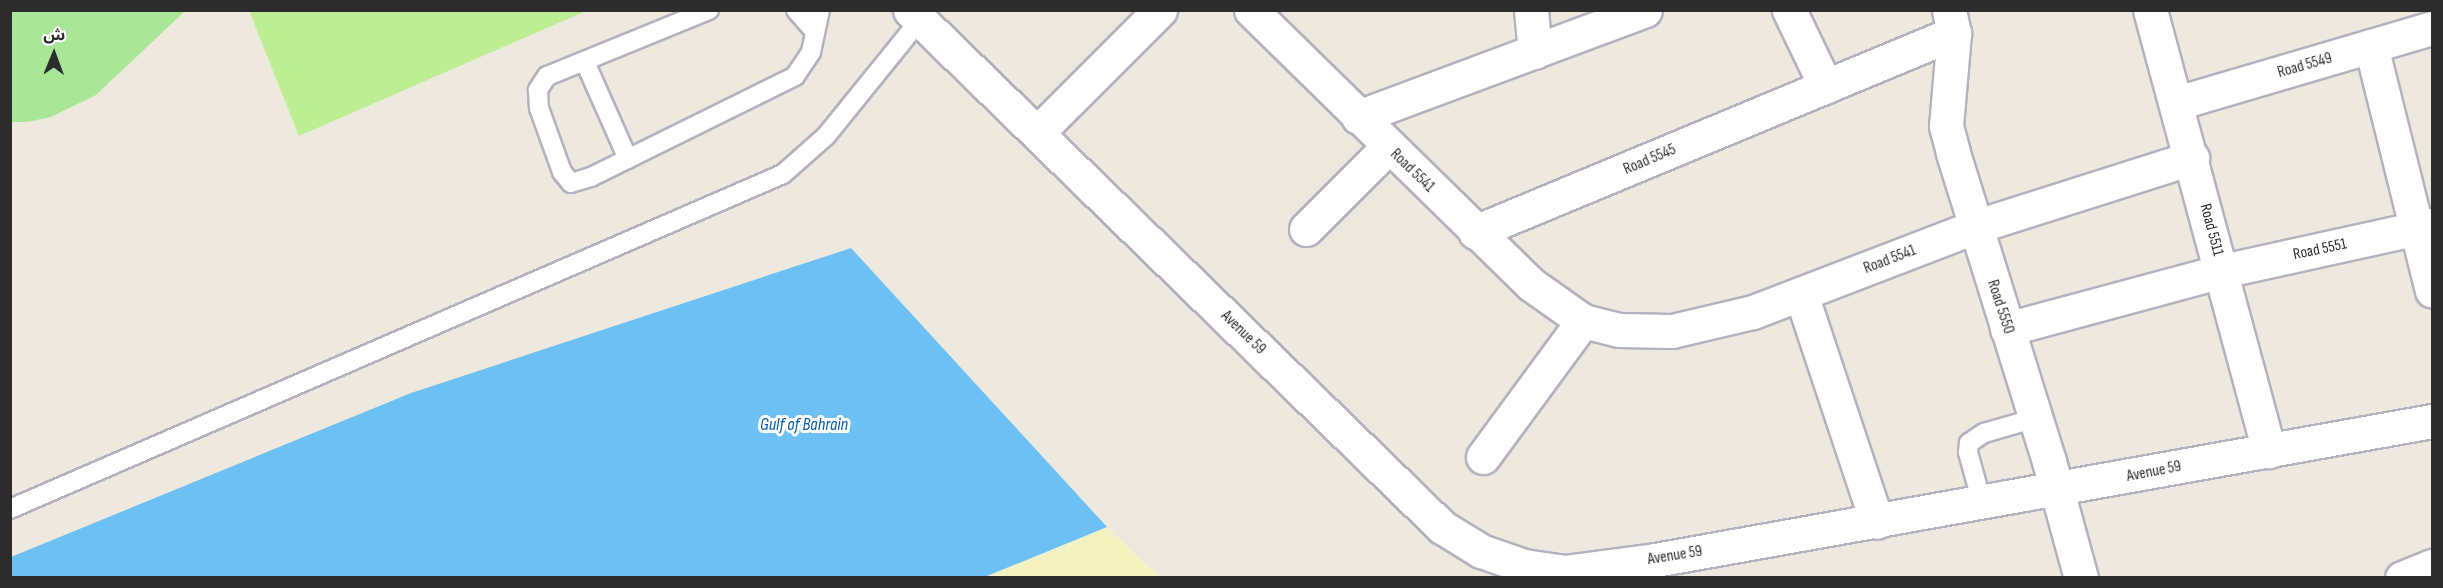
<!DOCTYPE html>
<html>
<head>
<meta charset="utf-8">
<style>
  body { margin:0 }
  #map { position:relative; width:2443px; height:588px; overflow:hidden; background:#eee9de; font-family:"Sofia Sans Condensed","Noto Sans Arabic",sans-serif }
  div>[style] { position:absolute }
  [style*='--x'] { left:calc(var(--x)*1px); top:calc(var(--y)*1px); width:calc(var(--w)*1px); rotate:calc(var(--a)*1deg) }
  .green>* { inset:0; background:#aae698 }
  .sand>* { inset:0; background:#f4f2c0 }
  .pitch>* { inset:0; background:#bdee93 }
  .water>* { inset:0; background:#6dc0f4 }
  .roads { filter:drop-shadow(2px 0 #b2b2c0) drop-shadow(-2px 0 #b2b2c0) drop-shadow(0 2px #b2b2c0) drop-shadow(0 -2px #b2b2c0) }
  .service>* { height:18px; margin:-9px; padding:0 9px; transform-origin:9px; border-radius:9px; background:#fff }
  .minor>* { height:33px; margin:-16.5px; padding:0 16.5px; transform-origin:16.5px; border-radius:16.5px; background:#fff }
  .tertiary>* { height:33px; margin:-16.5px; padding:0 16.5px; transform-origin:16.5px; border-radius:16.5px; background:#fff }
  span { translate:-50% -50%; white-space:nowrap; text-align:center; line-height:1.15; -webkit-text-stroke:6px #fff; paint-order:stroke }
  .street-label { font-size:16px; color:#2c2c2c }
  .water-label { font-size:18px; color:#085ca4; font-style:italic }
  .frame { position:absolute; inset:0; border:12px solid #2c2c2c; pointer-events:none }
  .north { position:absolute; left:24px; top:24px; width:60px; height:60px; -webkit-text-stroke:4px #fff; paint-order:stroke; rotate:1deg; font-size:16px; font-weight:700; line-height:24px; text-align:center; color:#2c2c2c }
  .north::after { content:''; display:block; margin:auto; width:21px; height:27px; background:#2c2c2c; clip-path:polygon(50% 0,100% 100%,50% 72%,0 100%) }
</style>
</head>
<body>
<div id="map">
  <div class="green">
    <div style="clip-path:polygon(11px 10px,185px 10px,185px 11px,96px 95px,51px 117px,27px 122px,11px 122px)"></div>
  </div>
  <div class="sand">
    <div style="clip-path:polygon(1107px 527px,1159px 577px,987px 577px)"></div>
  </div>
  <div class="pitch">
    <div style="clip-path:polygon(256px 10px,586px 10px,586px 11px,299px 136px,250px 13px)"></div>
  </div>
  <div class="water">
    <div style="clip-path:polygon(851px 248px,1107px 527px,982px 578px,11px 577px,11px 557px,411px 393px)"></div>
  </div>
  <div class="roads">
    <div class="service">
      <div style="--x:709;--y:10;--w:175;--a:157.8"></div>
      <div style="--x:547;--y:76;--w:17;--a:123"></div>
      <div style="--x:538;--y:90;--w:18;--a:87"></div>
      <div style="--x:539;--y:108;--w:68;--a:70.2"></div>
      <div style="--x:562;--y:172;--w:14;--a:51"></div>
      <div style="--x:571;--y:183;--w:21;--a:-17"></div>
      <div style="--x:591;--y:177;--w:228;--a:-26.3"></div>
      <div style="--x:795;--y:76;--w:29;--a:-56"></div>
      <div style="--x:811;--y:52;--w:43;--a:-77.9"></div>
      <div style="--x:796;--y:10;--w:29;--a:49"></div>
      <div style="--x:585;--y:62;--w:106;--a:66.1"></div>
      <div style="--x:1982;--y:503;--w:53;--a:-105.4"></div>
      <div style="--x:1968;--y:452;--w:9;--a:-84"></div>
      <div style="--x:1969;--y:443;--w:18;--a:-34"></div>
      <div style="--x:1984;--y:433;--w:54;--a:-16.1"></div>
      <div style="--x:10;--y:509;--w:842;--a:-23.43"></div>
      <div style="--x:783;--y:174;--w:57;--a:-41.5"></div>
      <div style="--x:826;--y:136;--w:149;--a:-51"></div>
    </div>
    <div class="minor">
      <div style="--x:1251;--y:10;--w:393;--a:44.4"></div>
      <div style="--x:1532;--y:285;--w:62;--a:35.2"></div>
      <div style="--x:1583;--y:321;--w:37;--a:14"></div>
      <div style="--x:1619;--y:330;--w:53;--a:1.1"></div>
      <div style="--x:1672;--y:331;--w:83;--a:-13.2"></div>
      <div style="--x:1753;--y:312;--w:237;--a:-21"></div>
      <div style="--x:1974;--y:227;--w:229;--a:-17.6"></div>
      <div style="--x:1531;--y:10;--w:42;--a:84.6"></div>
      <div style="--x:1789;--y:10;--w:85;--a:64.3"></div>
      <div style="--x:1949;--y:10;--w:24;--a:78"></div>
      <div style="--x:1954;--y:33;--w:93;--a:94.9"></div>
      <div style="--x:1946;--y:126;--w:28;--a:75"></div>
      <div style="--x:1953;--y:153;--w:323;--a:72.7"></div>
      <div style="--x:2049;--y:461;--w:121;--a:74.7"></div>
      <div style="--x:2150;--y:10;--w:457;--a:74.9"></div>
      <div style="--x:2371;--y:46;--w:252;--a:76"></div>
      <div style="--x:2177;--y:103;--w:266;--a:-16.4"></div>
      <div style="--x:1358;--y:117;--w:306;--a:-20.4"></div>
      <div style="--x:1037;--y:133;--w:174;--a:-45"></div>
      <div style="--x:1306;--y:229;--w:116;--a:-45"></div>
      <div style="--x:1475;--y:232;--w:519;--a:-22.56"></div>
      <div style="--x:1801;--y:294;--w:240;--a:71.6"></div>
      <div style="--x:2007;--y:329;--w:223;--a:-15.1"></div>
      <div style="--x:2222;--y:271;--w:215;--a:-12.4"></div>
      <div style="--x:1483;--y:457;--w:169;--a:-53.7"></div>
      <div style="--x:2402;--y:578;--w:32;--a:-22"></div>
    </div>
    <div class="tertiary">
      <div style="--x:910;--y:10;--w:742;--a:44.18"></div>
      <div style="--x:1442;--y:527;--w:46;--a:31.6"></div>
      <div style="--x:1481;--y:551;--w:46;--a:19.2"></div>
      <div style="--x:1524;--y:566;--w:40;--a:8.5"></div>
      <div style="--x:1564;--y:572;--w:92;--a:-7.5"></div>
      <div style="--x:1655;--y:560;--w:789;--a:-10.14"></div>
    </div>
  </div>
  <div class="street-label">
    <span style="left:2305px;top:66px;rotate:-16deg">Road 5549</span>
    <span style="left:1650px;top:160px;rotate:-23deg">Road 5545</span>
    <span style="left:1412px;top:171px;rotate:44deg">Road 5541</span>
    <span style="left:2211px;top:230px;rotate:75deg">Road 5511</span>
    <span style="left:2320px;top:250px;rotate:-12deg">Road 5551</span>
    <span style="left:1890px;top:260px;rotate:-21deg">Road 5541</span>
    <span style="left:2000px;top:307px;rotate:72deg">Road 5550</span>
    <span style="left:1243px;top:333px;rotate:44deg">Avenue 59</span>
    <span style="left:2154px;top:472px;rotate:-11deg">Avenue 59</span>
    <span style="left:1675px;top:556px;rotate:-9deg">Avenue 59</span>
  </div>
  <div class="water-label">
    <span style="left:804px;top:425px">Gulf of Bahrain</span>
  </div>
  <div class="frame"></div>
  <div class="north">ش</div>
</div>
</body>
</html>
